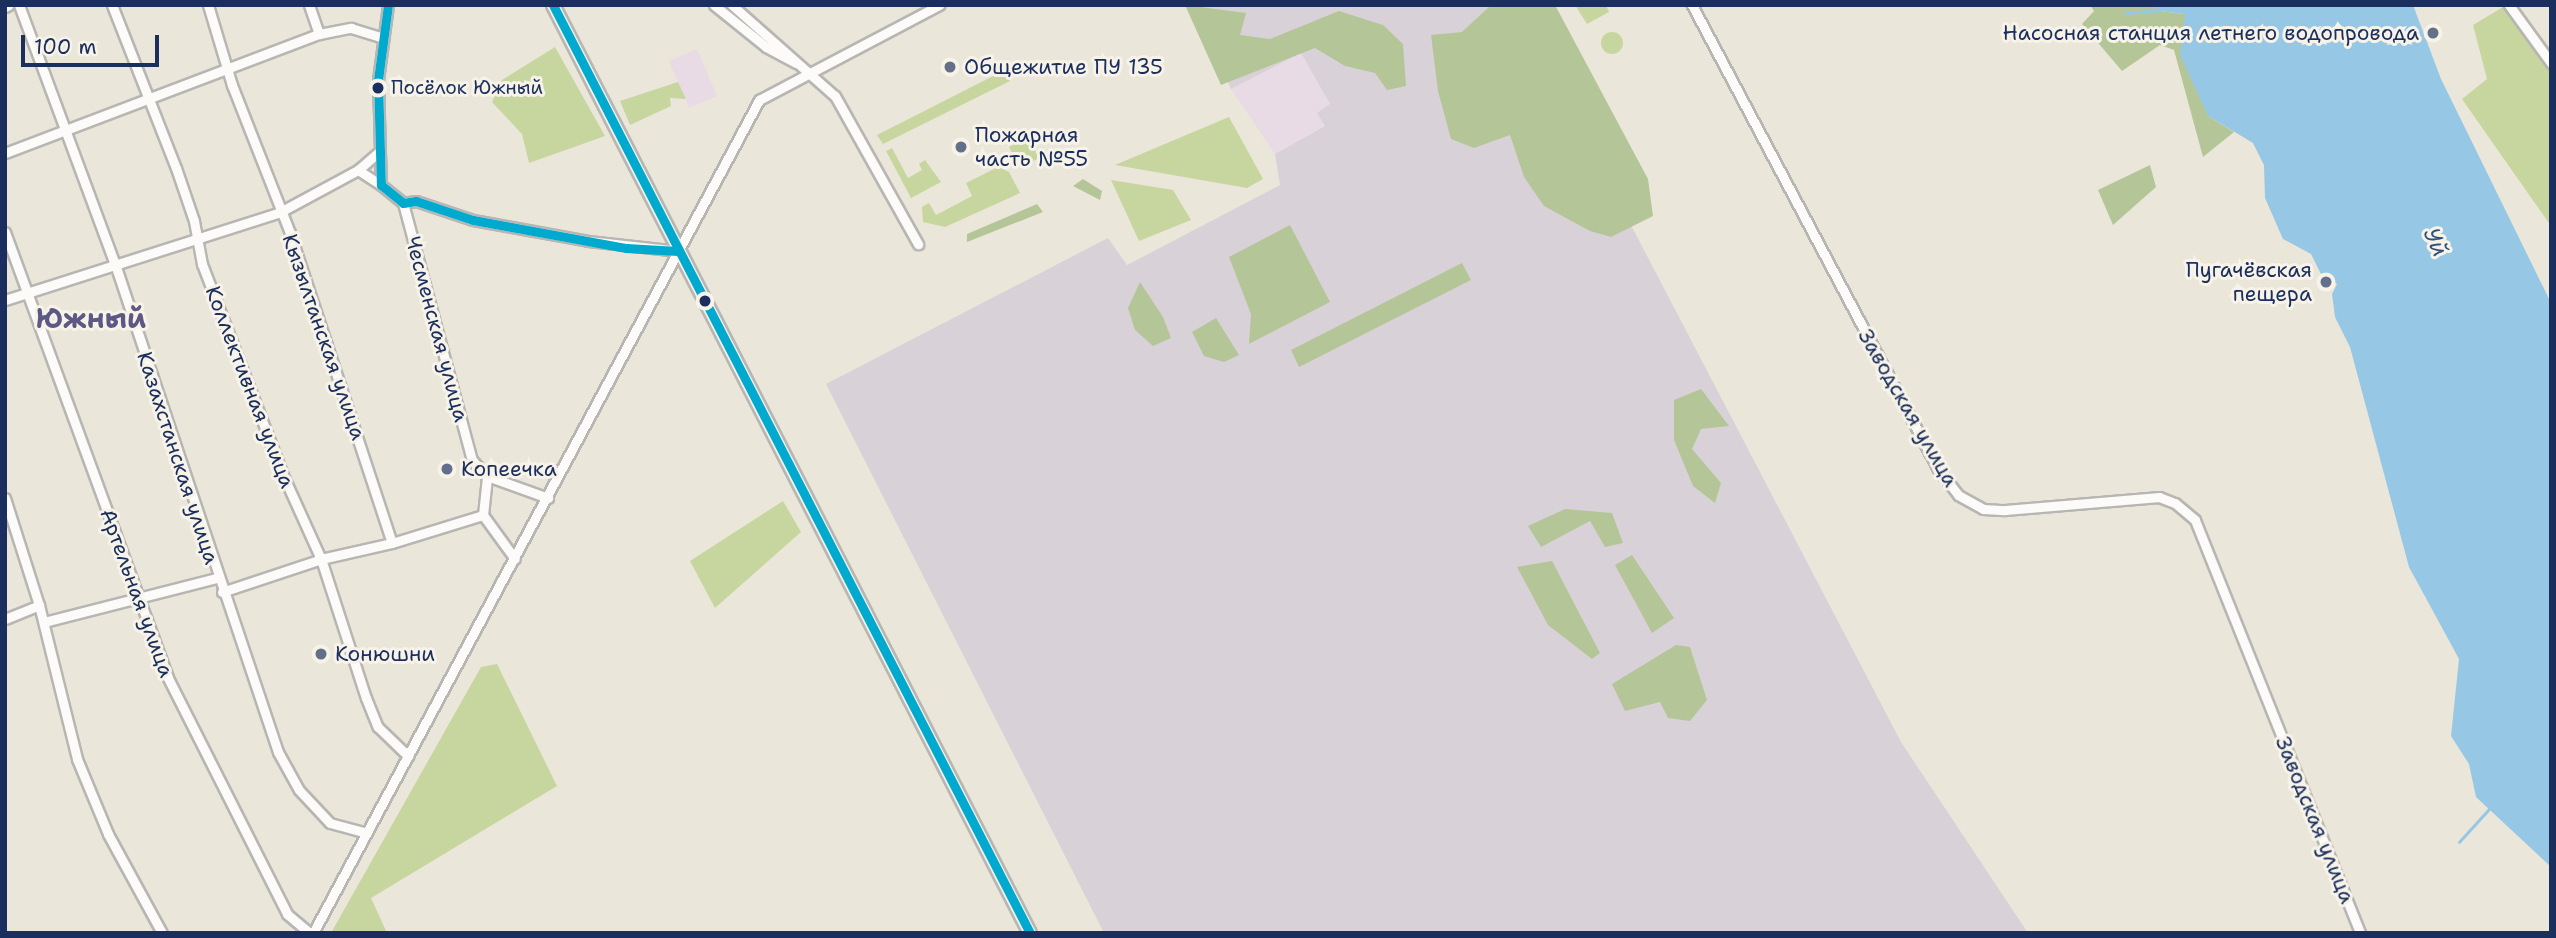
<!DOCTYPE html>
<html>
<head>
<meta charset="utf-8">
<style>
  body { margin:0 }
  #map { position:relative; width:2556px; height:938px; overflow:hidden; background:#ebe6da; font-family:"Shantell Sans",sans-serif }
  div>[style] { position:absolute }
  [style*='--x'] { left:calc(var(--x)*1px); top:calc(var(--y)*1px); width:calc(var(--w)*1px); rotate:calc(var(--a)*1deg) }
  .built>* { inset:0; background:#e9dbe5 }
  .industrial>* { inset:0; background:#d8d1d8 }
  .green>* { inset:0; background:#c7d69f }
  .round { border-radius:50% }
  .forest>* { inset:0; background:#b4c698 }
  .water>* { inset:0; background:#96c7e5 }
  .stream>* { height:2.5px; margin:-1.25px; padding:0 1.25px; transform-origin:1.25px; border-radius:1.25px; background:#96c7e5 }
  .roads { filter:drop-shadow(2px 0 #b7b6b2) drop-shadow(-2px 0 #b7b6b2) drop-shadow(0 2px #b7b6b2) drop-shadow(0 -2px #b7b6b2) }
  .street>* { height:9px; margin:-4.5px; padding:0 4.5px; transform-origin:4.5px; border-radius:4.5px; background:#fcfbf9 }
  .secondary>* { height:12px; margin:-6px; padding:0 6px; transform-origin:6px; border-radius:6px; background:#f6f3ef }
  .bus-1>* { height:9px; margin:-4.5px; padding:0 4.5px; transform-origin:4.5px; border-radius:4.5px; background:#00a9ce }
  .dots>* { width:19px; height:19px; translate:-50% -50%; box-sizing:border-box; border:4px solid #f7f3e8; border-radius:50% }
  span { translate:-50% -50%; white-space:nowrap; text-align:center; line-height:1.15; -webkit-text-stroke:6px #f7f3e8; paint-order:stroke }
  .bus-label { font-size:19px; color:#1b2f5e }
  .left { translate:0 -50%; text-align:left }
  .poi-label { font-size:21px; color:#1b2f5e }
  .right { translate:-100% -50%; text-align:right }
  .street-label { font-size:21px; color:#1b2f5e }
  .water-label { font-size:23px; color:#315281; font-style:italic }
  .district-label { font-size:28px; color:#5d5884; font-weight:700 }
  .frame { position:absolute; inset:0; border:7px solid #1b2f5e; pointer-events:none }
  .scale { position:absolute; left:21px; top:35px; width:138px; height:32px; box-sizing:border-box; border:4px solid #1b2f5e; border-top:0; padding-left:9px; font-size:21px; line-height:24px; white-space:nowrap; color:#1b2f5e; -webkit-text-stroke:5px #f7f3e8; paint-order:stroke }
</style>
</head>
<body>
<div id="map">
  <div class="built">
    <div style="clip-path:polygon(697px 49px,717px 96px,689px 108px,669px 61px)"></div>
    <div style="clip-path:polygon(1301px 53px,1331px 105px,1326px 125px,1275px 154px,1231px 89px)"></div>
  </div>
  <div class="industrial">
    <div style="clip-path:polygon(1192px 5px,1516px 5px,1901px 742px,2028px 933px,1104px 933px,826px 384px,1108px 238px,1127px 265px,1280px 185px,1275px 154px,1325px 126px,1317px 113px,1330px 104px,1301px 53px,1231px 89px)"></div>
  </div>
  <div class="green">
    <div style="clip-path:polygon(1575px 5px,1606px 5px,1609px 12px,1587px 24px)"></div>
    <div style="clip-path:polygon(2503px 7px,2551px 71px,2551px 226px,2462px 99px,2487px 79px,2473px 25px)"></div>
    <div class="round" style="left:1601px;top:32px;width:22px;height:22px"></div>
    <div style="clip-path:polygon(555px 47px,605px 136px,529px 163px,522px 134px,492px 102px,502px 80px)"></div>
    <div style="clip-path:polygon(1005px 70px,1010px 81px,883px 144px,877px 135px)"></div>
    <div style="clip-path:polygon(678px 82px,686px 99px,670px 98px,671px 106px,630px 125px,620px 101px)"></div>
    <div style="clip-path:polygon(1229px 117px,1263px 179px,1247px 188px,1115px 165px)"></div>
    <div style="clip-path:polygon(1028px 137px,1039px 158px,1027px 164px,1024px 157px,1014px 157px,1009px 147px)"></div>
    <div style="clip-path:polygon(892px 148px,908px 178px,922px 170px,919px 164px,925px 160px,941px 182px,911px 198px,886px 151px)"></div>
    <div style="clip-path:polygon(998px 167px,1009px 172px,1020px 193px,945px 227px,923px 222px,922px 207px,929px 203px,936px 215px,972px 196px,966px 183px)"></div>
    <div style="clip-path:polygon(1111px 180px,1173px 190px,1191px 220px,1139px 241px)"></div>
    <div style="clip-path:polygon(783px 501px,801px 532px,715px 608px,690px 561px)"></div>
    <div style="clip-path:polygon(497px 664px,557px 786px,371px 898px,387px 933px,331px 933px,481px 667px)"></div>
  </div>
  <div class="forest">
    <div style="clip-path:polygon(1185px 5px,1246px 13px,1240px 35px,1270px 39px,1339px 11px,1383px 25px,1403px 44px,1406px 86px,1387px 90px,1375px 73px,1345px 66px,1315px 48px,1221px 85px)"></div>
    <div style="clip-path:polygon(1491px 5px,1555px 5px,1648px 179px,1653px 216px,1611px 237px,1590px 231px,1544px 206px,1524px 177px,1510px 135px,1474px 148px,1451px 139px,1438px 91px,1431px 35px,1462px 32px)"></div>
    <div style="clip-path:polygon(2090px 5px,2155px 5px,2158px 11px,2185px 14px,2208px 116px,2234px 132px,2203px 157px,2174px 50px,2160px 45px,2122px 71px,2082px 24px,2094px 11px)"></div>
    <div style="clip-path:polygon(2150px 165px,2156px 187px,2113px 225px,2098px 190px)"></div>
    <div style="clip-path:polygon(1083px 179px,1102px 191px,1100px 200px,1073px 186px)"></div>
    <div style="clip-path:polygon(1037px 204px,1043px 212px,967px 242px,967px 234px)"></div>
    <div style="clip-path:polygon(1290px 225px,1330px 302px,1249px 344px,1251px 314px,1229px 257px)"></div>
    <div style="clip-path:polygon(1462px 263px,1471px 280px,1299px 367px,1291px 350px)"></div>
    <div style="clip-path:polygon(1140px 282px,1163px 317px,1171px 338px,1153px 346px,1135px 330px,1128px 308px)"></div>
    <div style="clip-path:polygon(1216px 318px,1239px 355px,1224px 362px,1204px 356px,1192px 332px)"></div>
    <div style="clip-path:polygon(1701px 389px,1729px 426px,1701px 429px,1692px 449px,1721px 483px,1715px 503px,1693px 486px,1674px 440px,1674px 400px)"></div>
    <div style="clip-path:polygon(1565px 509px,1612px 513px,1623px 543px,1605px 547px,1590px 521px,1541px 547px,1528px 526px)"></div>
    <div style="clip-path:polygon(1632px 555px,1674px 618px,1652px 633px,1615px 565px)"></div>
    <div style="clip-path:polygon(1552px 561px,1600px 653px,1592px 659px,1548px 625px,1517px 567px)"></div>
    <div style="clip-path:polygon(1676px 645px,1690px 647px,1707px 700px,1690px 721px,1668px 718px,1660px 702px,1625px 711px,1612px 684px)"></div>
  </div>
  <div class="water">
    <div style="clip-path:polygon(2155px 5px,2413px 5px,2441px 79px,2551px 303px,2551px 867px,2476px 797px,2469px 764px,2451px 736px,2459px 659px,2409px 567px,2350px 347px,2335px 317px,2332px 294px,2337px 284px,2321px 274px,2311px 254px,2283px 239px,2265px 198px,2264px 165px,2253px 143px,2208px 116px,2180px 55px,2185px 14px,2158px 11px)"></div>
  </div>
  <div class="stream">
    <div style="--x:2126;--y:13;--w:35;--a:-5"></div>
    <div style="--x:2459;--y:842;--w:46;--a:-47.6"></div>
  </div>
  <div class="roads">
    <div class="street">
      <div style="--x:19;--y:5;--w:279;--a:69.7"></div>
      <div style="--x:116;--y:267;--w:511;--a:71.53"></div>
      <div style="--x:278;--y:752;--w:43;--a:61.1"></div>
      <div style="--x:299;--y:790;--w:45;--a:46.8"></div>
      <div style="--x:330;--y:823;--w:38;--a:15"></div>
      <div style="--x:112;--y:5;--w:175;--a:68.6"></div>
      <div style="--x:176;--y:168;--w:56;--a:71.2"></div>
      <div style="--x:194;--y:221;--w:44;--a:79.5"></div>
      <div style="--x:202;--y:264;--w:226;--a:69"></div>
      <div style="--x:283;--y:475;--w:92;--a:65.7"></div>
      <div style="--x:321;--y:559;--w:146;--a:72.1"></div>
      <div style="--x:366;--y:698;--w:31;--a:68"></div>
      <div style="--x:378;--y:727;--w:42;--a:44"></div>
      <div style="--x:208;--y:5;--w:84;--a:73.3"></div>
      <div style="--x:232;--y:85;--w:159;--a:68.6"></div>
      <div style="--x:290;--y:233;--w:326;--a:71.8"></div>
      <div style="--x:392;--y:543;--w:95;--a:-17.1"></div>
      <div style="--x:483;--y:515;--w:39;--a:-84"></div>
      <div style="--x:309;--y:5;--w:31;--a:71"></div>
      <div style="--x:388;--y:5;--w:76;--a:97.6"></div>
      <div style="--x:378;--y:80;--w:105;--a:88.4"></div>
      <div style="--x:381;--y:185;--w:28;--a:39"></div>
      <div style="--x:403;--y:203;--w:266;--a:75"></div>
      <div style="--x:472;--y:460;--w:22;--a:47"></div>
      <div style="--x:487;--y:476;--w:65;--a:19.8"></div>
      <div style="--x:714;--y:5;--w:67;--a:38.9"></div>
      <div style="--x:766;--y:47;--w:34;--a:28"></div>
      <div style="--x:732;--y:5;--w:137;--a:41.5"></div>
      <div style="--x:835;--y:96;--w:170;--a:60.7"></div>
      <div style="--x:1692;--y:5;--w:525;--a:62.07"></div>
      <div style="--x:1938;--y:469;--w:33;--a:52"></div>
      <div style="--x:1958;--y:495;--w:29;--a:29"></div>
      <div style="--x:1983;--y:509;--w:22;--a:3"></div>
      <div style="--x:2005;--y:510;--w:155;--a:-4.8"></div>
      <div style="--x:2159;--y:497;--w:17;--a:21"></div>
      <div style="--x:2175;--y:503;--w:26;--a:40"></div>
      <div style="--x:2195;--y:520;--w:445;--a:68.2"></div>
      <div style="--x:2509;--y:5;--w:72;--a:54.1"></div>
      <div style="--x:5;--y:7;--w:4;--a:-27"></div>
      <div style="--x:5;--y:153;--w:336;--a:-20.8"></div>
      <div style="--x:319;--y:34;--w:33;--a:-11"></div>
      <div style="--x:351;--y:28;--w:34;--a:17"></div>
      <div style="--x:358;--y:170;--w:27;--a:33"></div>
      <div style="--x:403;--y:203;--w:13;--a:-9"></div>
      <div style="--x:416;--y:201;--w:60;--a:18.4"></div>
      <div style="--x:473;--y:220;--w:117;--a:10.3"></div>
      <div style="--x:588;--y:241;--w:91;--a:6.3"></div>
      <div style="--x:5;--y:232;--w:475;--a:69.9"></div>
      <div style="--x:168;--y:678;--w:264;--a:63.2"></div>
      <div style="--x:287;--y:914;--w:30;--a:40"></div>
      <div style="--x:5;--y:300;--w:289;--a:-17.7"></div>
      <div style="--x:280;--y:212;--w:89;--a:-28.3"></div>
      <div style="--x:358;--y:170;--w:29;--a:-41"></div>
      <div style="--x:5;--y:498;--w:112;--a:72.4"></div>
      <div style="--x:39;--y:605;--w:159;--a:76.1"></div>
      <div style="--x:77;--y:759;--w:81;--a:67.5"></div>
      <div style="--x:108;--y:834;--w:113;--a:61.4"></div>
      <div style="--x:483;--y:515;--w:54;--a:54"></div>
      <div style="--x:222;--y:592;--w:104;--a:-18.4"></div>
      <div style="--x:321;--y:559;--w:73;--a:-12.7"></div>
      <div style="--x:5;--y:619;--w:37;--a:-22"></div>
      <div style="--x:44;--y:622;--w:179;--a:-14.3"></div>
      <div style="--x:313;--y:933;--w:945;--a:-61.83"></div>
      <div style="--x:759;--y:100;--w:204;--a:-27.8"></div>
    </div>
    <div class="secondary">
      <div style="--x:553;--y:5;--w:1043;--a:62.8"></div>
    </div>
  </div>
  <div class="bus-1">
    <div style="--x:388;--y:5;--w:76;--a:97.6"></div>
    <div style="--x:378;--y:80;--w:105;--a:88.4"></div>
    <div style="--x:381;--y:185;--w:28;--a:39"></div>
    <div style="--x:403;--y:203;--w:13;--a:-9"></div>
    <div style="--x:416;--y:201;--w:60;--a:18.4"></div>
    <div style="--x:473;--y:220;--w:156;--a:10.4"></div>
    <div style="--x:626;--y:248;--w:52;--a:3.3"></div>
    <div style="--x:553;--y:5;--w:1043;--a:62.8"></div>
  </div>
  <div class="dots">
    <div style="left:2433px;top:33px;background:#646f89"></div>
    <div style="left:950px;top:67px;background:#646f89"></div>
    <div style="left:378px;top:88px;background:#1b2f5e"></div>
    <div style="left:961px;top:147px;background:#646f89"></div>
    <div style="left:2326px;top:282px;background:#646f89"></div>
    <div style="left:705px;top:301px;background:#1b2f5e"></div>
    <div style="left:447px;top:469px;background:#646f89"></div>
    <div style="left:321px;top:654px;background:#646f89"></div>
  </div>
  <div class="bus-label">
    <span class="left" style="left:391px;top:88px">Посёлок Южный</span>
  </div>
  <div class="poi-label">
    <span class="right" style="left:2419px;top:33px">Насосная станция летнего водопровода</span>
    <span class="left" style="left:964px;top:67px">Общежитие ПУ 135</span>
    <span class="left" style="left:975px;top:147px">Пожарная<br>часть №55</span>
    <span class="right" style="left:2312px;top:282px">Пугачёвская<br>пещера</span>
    <span class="left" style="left:461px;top:469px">Копеечка</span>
    <span class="left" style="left:335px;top:654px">Конюшни</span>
  </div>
  <div class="street-label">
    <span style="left:437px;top:329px;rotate:75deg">Чесменская улица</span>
    <span style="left:324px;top:337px;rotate:71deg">Кызылтанская улица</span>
    <span style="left:250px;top:387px;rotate:69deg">Коллективная улица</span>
    <span style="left:1908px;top:408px;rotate:60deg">Заводская улица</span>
    <span style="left:178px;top:458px;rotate:72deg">Казахстанская улица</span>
    <span style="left:137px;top:593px;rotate:70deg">Артельная улица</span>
    <span style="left:2315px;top:820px;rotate:68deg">Заводская улица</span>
  </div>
  <div class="water-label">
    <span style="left:2436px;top:242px;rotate:66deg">Уй</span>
  </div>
  <div class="district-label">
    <span style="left:91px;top:318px">Южный</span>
  </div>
  <div class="frame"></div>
  <div class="scale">100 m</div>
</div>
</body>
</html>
